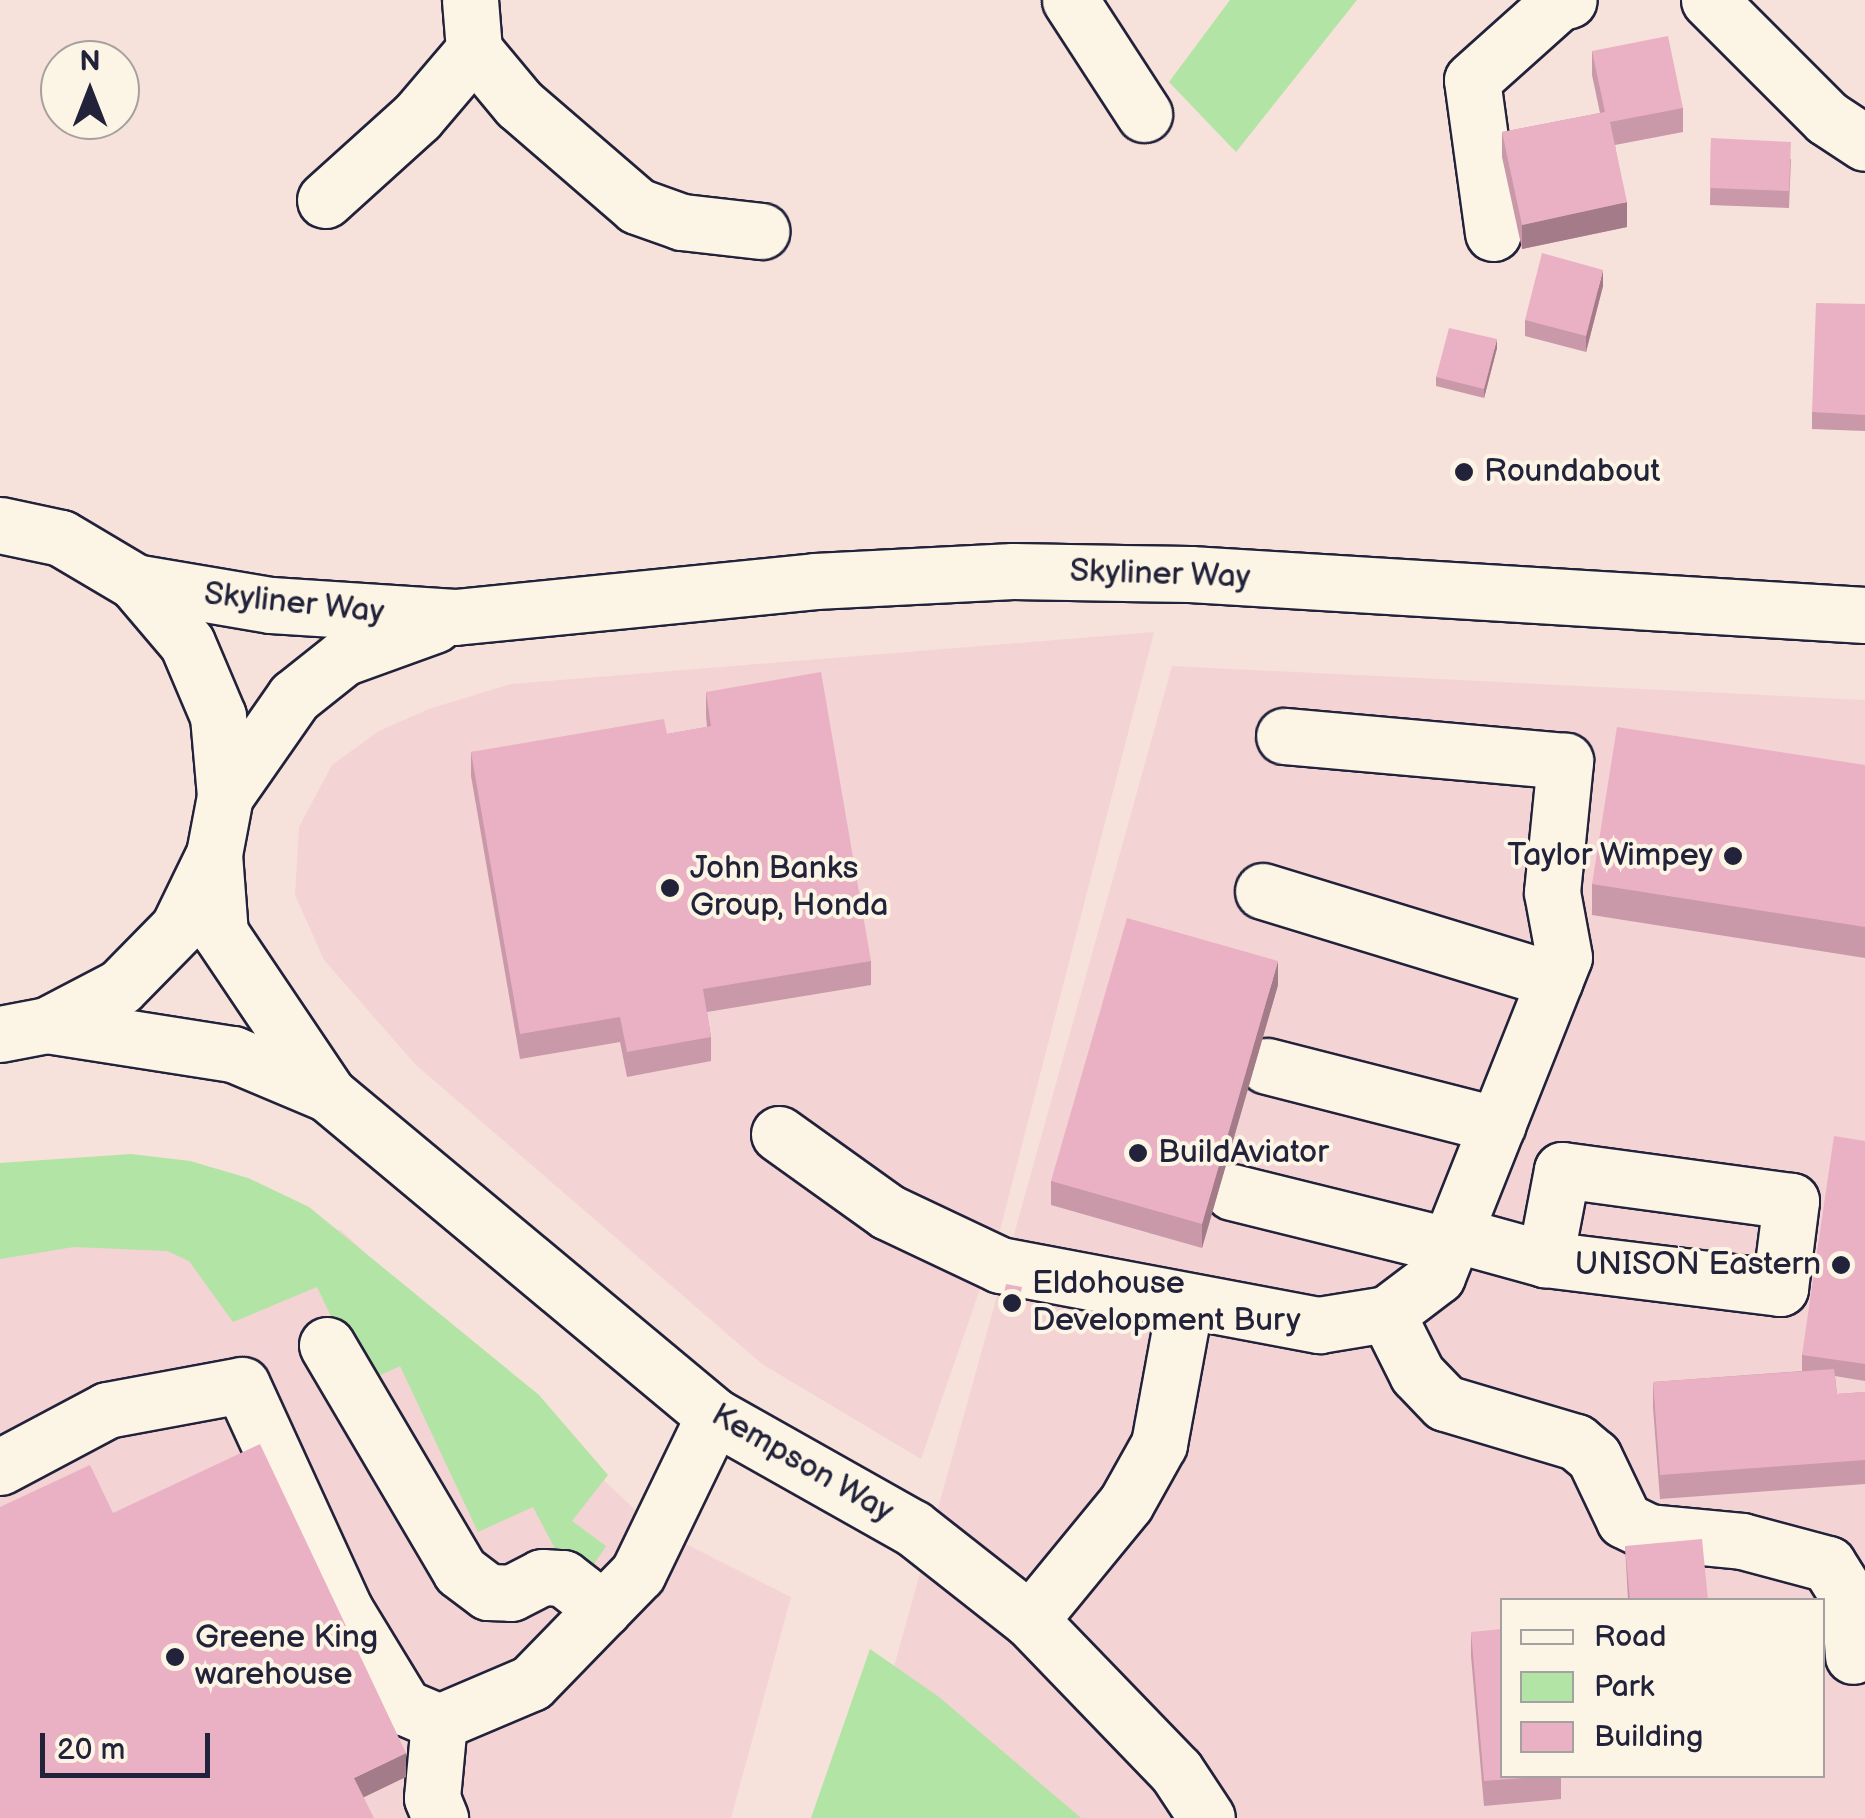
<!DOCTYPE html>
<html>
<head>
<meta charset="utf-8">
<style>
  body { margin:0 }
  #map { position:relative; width:1865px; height:1818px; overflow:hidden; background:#f7e1db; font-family:"Balsamiq Sans",sans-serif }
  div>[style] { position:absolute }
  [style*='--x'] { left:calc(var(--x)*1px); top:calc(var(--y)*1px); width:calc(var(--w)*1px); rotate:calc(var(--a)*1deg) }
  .built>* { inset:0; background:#f3d3d4 }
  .green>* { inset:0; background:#b1e4a5 }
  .roads { filter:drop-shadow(2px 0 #22223b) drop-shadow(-2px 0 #22223b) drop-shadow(0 2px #22223b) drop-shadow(0 -2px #22223b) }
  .minor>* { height:55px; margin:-27.5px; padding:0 27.5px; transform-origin:27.5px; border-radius:27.5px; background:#fcf5e5 }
  .wall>* { inset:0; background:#c998a9 }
  .shaded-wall>* { inset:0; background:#a47c89 }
  .building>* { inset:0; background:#eab1c4 }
  .dots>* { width:28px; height:28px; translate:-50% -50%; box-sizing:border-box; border:5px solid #fcf5e5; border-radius:50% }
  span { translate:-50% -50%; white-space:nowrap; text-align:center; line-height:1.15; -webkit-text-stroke:8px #fcf5e5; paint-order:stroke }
  .poi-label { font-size:32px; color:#22223b }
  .left { translate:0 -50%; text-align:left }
  .right { translate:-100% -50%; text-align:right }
  .street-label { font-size:32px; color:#22223b }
  .legend { position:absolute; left:1500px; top:1598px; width:325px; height:180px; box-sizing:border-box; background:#fcf5e5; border:2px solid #a5a1a1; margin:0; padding:12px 18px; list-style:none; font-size:30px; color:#22223b }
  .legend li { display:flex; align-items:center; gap:20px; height:50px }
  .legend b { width:50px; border:2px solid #a5a1a1 }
  .north { position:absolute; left:40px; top:40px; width:100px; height:100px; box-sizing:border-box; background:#fcf5e5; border:2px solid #a5a1a1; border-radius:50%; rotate:0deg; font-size:28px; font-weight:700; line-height:40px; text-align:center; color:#22223b }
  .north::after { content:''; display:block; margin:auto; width:35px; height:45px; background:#22223b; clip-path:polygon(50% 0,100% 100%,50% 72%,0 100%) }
  .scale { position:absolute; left:40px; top:1733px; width:170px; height:45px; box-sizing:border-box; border:5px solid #22223b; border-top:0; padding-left:12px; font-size:30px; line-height:35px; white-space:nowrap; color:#22223b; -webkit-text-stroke:8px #fcf5e5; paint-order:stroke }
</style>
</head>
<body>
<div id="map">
  <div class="built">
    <div style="clip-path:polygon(1154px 632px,999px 1234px,921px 1459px,762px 1364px,415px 1064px,324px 960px,295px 895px,299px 827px,332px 765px,379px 731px,429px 709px,511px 684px)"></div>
    <div style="clip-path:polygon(evenodd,1172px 666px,1865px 700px,1865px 1818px,852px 1818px,1172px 666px,1502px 1600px,1822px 1600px,1822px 1776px,1502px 1776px,1502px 1600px)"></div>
    <div style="clip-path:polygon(341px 1230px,654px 1528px,791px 1597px,731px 1818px,0 1818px,0 1250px)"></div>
  </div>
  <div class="green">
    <div style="clip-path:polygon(1230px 0,1357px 0,1236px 152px,1169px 82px)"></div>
    <div style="clip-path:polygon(131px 1154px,190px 1161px,248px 1178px,309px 1207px,539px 1395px,608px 1475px,572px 1521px,606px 1546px,588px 1573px,569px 1575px,533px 1507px,478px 1532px,400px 1366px,363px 1383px,317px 1287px,233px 1322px,189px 1261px,167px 1251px,74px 1247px,0 1259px,0 1163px)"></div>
    <div style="clip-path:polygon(870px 1649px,939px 1697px,1081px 1818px,811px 1818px)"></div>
  </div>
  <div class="roads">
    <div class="minor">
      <div style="--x:470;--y:0;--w:50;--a:85.4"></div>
      <div style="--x:1070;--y:0;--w:136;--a:57"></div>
      <div style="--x:1709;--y:0;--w:167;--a:45"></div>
      <div style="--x:1827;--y:118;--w:45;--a:33.3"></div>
      <div style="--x:325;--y:200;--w:124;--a:-42.1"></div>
      <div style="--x:417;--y:117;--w:88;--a:-49.6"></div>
      <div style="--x:474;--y:50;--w:70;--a:50.2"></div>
      <div style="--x:519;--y:104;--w:156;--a:40.8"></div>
      <div style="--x:637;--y:206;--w:48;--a:19.6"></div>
      <div style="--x:682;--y:222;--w:80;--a:6.5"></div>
      <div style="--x:1493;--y:233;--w:154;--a:-97.8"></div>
      <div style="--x:1472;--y:80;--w:115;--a:-41.8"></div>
      <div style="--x:1558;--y:3;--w:11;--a:-15"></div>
      <div style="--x:0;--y:525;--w:62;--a:12"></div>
      <div style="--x:61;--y:538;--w:86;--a:30.7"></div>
      <div style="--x:135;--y:582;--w:80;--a:49.6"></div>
      <div style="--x:187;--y:643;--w:79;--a:67"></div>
      <div style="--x:218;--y:716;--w:80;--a:85"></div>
      <div style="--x:225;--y:796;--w:59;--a:100.7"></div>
      <div style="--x:214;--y:854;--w:82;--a:115.9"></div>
      <div style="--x:178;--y:928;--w:83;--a:134.5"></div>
      <div style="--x:120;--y:987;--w:82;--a:152.5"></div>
      <div style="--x:47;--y:1025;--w:48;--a:169.2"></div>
      <div style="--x:135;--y:582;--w:138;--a:9.6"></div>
      <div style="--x:271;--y:605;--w:184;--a:3.7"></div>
      <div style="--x:455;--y:617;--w:362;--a:-5.7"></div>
      <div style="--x:815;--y:581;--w:198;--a:-2.9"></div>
      <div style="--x:1013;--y:571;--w:177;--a:1"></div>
      <div style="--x:1190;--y:574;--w:676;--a:3.48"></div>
      <div style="--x:225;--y:796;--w:121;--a:-55.1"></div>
      <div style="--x:294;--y:697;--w:63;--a:-38.5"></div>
      <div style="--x:343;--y:658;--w:97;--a:-19.9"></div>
      <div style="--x:214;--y:854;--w:79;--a:85.7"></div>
      <div style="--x:220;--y:933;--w:194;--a:56.1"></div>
      <div style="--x:328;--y:1094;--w:503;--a:39.83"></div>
      <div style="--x:714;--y:1416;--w:228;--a:29.4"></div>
      <div style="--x:913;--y:1528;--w:149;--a:38.2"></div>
      <div style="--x:1030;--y:1620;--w:210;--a:46"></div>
      <div style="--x:1176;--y:1771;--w:56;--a:56.6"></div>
      <div style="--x:1263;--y:891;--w:305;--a:17"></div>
      <div style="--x:47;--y:1025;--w:188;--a:8.9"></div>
      <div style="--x:233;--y:1054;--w:103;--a:22.8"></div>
      <div style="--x:1267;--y:1066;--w:238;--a:14.3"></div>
      <div style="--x:779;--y:1134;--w:134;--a:35.6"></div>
      <div style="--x:888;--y:1212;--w:124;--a:25.3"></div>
      <div style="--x:1000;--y:1265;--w:325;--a:10.7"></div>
      <div style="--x:1319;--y:1325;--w:69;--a:-9.2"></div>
      <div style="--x:1387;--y:1314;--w:63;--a:-37.2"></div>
      <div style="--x:1437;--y:1276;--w:343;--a:-68.3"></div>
      <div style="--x:1564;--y:957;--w:66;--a:-100.5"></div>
      <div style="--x:1552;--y:892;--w:132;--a:-84.3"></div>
      <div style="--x:1565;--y:761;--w:282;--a:-174.9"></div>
      <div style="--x:1232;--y:1192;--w:225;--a:13.9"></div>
      <div style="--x:1454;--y:1234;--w:94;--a:15.4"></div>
      <div style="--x:1545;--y:1259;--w:237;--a:7"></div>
      <div style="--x:1780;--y:1288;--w:88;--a:-82.8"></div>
      <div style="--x:1791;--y:1201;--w:231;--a:-172.3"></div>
      <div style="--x:1562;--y:1170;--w:91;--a:100.8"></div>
      <div style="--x:1387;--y:1314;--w:67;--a:63.4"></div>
      <div style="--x:1417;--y:1374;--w:40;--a:46"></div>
      <div style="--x:1445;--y:1403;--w:137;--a:16.6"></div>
      <div style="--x:1576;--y:1442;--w:23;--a:40"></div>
      <div style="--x:1594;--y:1457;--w:70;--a:64.5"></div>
      <div style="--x:1624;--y:1520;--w:28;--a:26"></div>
      <div style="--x:1649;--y:1532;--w:93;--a:5.5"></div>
      <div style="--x:1742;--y:1541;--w:89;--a:15"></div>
      <div style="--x:1828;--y:1564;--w:40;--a:58"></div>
      <div style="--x:1849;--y:1598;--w:58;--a:86.1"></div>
      <div style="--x:327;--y:1345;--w:262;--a:59.5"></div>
      <div style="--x:460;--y:1571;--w:35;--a:37"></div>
      <div style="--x:488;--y:1592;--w:23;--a:2"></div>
      <div style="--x:511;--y:1593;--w:35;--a:-27"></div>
      <div style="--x:542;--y:1577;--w:21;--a:3"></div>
      <div style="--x:563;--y:1578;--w:51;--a:37.8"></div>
      <div style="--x:0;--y:1467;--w:121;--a:-28"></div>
      <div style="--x:107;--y:1410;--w:137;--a:-10.5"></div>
      <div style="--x:242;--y:1385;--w:247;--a:65.4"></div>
      <div style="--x:345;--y:1610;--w:114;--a:58.7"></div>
      <div style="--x:404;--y:1707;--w:38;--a:23"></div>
      <div style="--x:439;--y:1722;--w:100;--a:-23"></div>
      <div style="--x:531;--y:1683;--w:153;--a:-45.8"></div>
      <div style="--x:638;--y:1573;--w:174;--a:-64.2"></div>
      <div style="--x:1030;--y:1620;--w:151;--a:-50.6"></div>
      <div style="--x:1126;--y:1503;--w:68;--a:-60.8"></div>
      <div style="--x:1159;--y:1444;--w:143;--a:-79.6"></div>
      <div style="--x:439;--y:1722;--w:76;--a:95.3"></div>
      <div style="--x:432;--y:1798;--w:22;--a:68"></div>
    </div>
  </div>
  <div class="wall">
    <div style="clip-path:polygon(1592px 51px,1683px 108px,1683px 132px,1615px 145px,1627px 227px,1522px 249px,1502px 157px,1502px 132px,1600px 113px,1592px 75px)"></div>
    <div style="clip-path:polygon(1711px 138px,1791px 159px,1789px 208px,1710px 205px)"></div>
    <div style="clip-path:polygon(1603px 286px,1586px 352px,1525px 336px,1525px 320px)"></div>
    <div style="clip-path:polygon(1865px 304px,1865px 431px,1812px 429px,1812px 412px)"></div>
    <div style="clip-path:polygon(1497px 348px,1484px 398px,1436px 386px,1436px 377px)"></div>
    <div style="clip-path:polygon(706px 692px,871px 961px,871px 985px,707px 1012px,711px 1037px,711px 1061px,627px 1077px,620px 1042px,520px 1059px,471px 776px,471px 752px,667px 734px,707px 727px,706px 716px)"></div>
    <div style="clip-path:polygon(1865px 765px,1865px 958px,1592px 915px,1592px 884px)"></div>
    <div style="clip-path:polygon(1278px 985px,1202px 1248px,1051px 1205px,1051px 1181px)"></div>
    <div style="clip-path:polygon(1865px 1141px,1865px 1381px,1835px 1376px,1837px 1394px,1865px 1392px,1865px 1484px,1660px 1499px,1653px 1407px,1653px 1382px,1802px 1371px,1802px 1355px)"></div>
    <div style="clip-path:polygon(1022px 1296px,1018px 1315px,1002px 1311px,1002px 1303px)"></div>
    <div style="clip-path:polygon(1625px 1546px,1708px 1600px,1628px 1600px)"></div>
    <div style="clip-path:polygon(1471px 1632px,1502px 1776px,1561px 1776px,1561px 1799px,1484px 1806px,1471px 1656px)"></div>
  </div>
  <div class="shaded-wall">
    <div style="clip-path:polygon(1627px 202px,1627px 227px,1522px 249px,1522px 225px)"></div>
    <div style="clip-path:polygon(1603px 270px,1603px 286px,1586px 352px,1586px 336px)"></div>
    <div style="clip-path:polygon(1497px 339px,1497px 348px,1484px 398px,1484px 389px)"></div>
    <div style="clip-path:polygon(1278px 961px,1278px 985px,1202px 1248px,1202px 1224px)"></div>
    <div style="clip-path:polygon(406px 1753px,406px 1777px,354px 1802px,354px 1778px)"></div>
  </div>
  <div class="building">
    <div style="clip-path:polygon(1668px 36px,1683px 108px,1610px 122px,1627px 202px,1522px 225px,1502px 132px,1605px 112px,1592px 51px)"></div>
    <div style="clip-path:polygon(1711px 138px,1791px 142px,1789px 191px,1710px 188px)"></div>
    <div style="clip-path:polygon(1542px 253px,1603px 270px,1586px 336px,1525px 320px)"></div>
    <div style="clip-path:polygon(1816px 303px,1865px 304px,1865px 415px,1812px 412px)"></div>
    <div style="clip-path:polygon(1449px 328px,1497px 339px,1484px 389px,1436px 377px)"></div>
    <div style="clip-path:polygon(821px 672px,871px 961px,703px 989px,711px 1037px,627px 1052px,620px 1017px,520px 1034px,471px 752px,664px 719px,667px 734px,711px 726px,706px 692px)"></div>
    <div style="clip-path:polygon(1617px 727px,1865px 765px,1865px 927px,1592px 884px)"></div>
    <div style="clip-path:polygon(1127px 918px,1278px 961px,1202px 1224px,1051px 1181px)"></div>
    <div style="clip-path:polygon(1834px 1136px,1865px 1141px,1865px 1364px,1802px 1355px)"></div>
    <div style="clip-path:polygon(1006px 1284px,1022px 1287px,1018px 1306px,1002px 1303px)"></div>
    <div style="clip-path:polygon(1834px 1369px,1837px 1394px,1865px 1392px,1865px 1460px,1660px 1475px,1653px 1382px)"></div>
    <div style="clip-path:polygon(260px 1444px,406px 1753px,354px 1778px,374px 1818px,0 1818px,0 1507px,90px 1465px,113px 1513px)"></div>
    <div style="clip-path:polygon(1702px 1539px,1708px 1600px,1630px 1600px,1625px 1546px)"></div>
    <div style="clip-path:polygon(1502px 1629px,1502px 1776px,1551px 1776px,1484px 1781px,1471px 1632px)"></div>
  </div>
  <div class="dots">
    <div style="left:1464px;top:472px;background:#22223b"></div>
    <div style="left:1733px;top:856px;background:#22223b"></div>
    <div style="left:670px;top:888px;background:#22223b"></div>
    <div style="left:1138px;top:1153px;background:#22223b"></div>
    <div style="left:1841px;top:1265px;background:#22223b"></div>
    <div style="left:1012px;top:1303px;background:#22223b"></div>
    <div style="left:175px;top:1657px;background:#22223b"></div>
  </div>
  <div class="poi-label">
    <span class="left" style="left:1484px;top:472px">Roundabout</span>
    <span class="right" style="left:1713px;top:856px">Taylor Wimpey</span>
    <span class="left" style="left:690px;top:888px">John Banks<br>Group, Honda</span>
    <span class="left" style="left:1158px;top:1153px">BuildAviator</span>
    <span class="right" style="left:1821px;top:1265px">UNISON Eastern</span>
    <span class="left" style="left:1032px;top:1303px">Eldohouse<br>Development Bury</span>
    <span class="left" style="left:195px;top:1657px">Greene King<br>warehouse</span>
  </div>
  <div class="street-label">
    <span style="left:1160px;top:575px;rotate:2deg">Skyliner Way</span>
    <span style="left:294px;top:604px;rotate:6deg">Skyliner Way</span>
    <span style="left:802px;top:1464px;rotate:30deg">Kempson Way</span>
  </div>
  <ul class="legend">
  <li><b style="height:12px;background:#fcf5e5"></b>Road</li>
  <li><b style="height:28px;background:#b1e4a5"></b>Park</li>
  <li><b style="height:28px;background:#eab1c4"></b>Building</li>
  </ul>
  <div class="north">N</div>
  <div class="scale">20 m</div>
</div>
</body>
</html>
